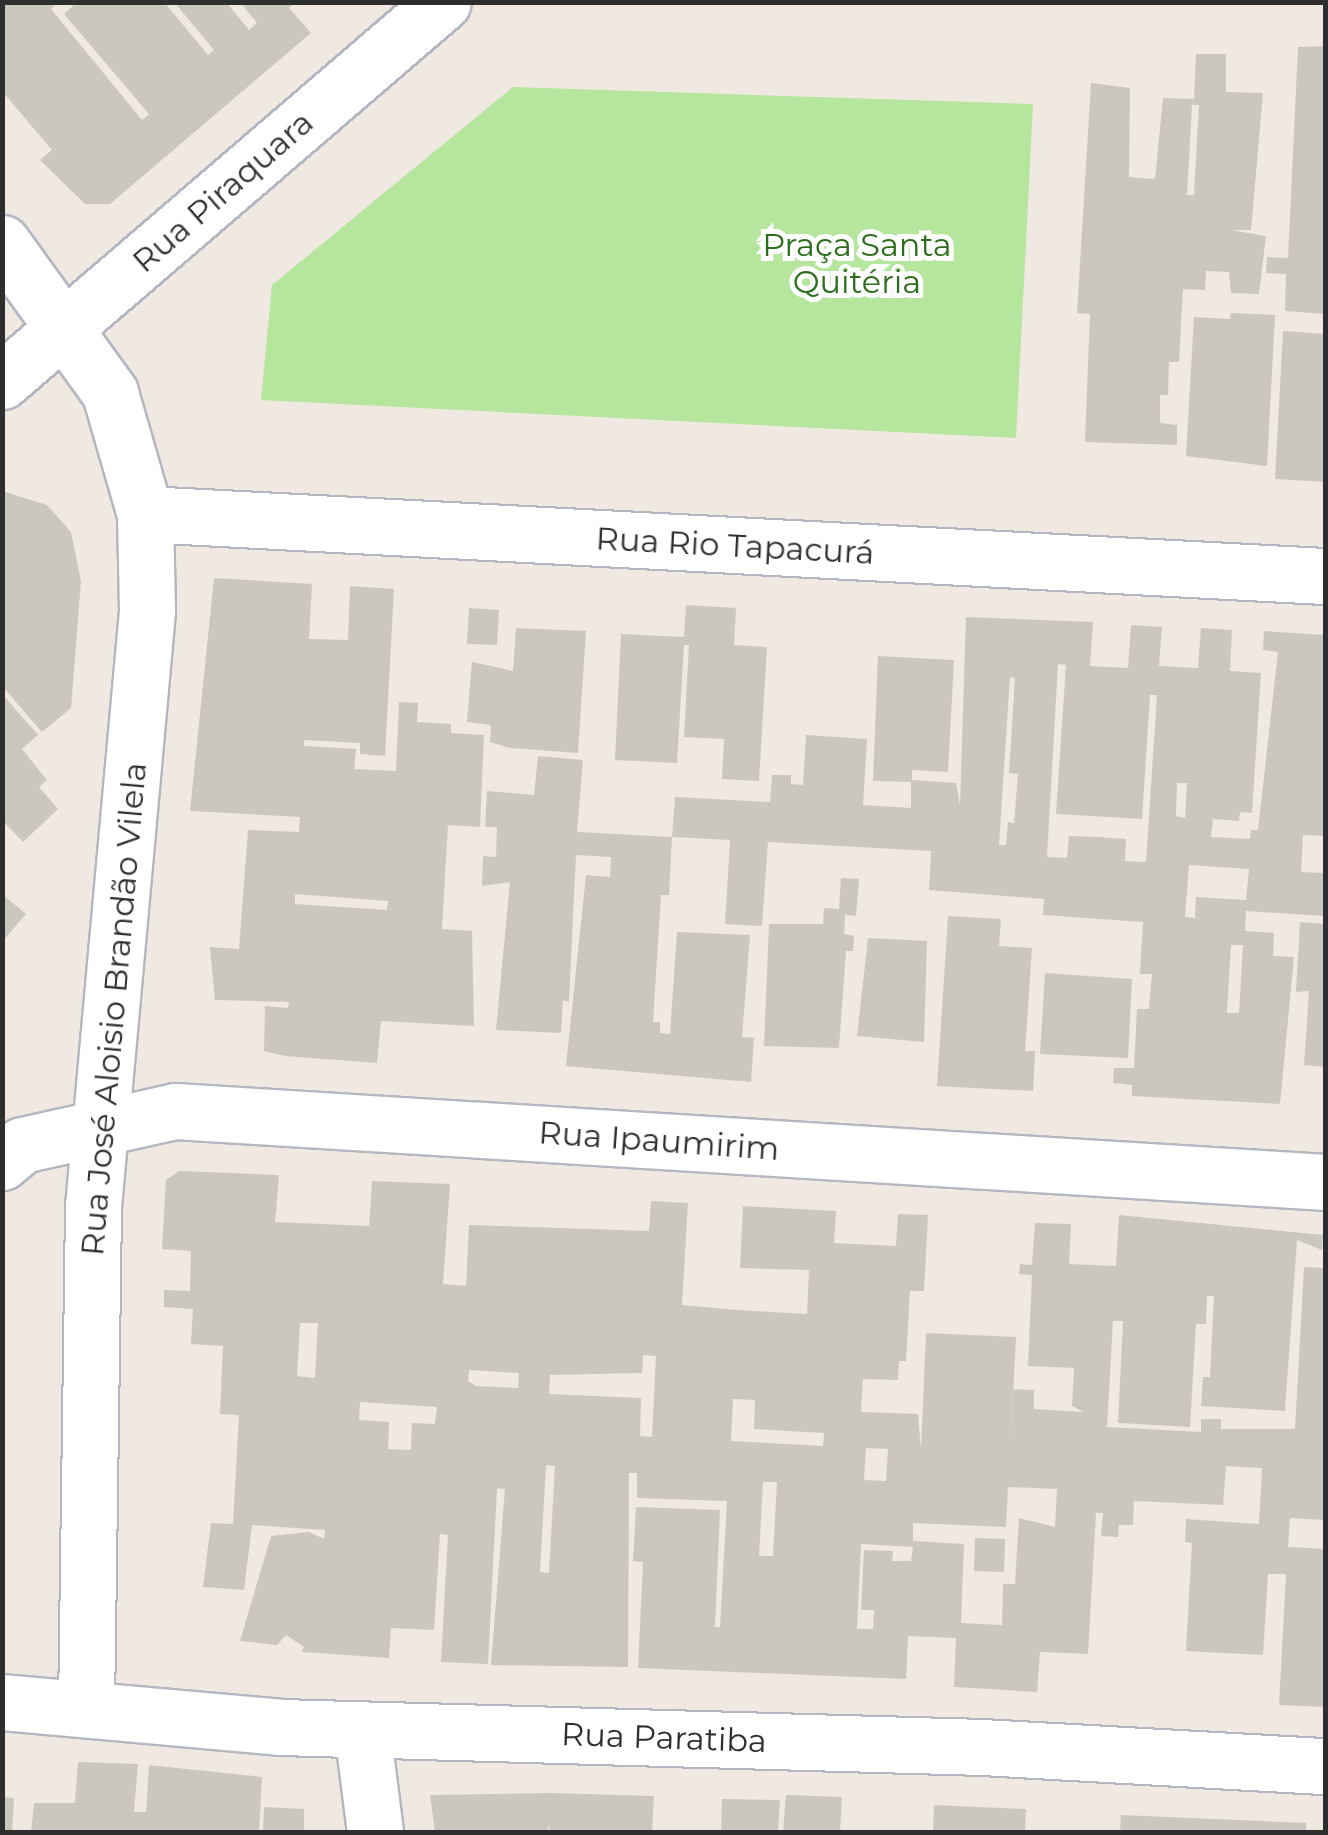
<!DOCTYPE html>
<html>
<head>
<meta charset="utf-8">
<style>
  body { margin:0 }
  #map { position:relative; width:1328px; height:1835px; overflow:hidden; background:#efe9e1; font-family:Montserrat,sans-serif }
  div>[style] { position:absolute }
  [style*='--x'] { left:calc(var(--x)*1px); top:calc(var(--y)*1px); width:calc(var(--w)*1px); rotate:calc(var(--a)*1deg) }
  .green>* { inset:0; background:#b6e59e }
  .building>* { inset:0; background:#cbc7bf }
  .roads { filter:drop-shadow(2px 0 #b4b7c1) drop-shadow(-2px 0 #b4b7c1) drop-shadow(0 2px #b4b7c1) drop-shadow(0 -2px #b4b7c1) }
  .minor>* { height:55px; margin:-27.5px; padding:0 27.5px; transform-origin:27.5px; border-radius:27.5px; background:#fff }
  span { translate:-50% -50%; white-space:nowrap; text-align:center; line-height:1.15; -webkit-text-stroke:10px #fff; paint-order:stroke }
  .street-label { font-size:32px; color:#2e2e2e }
  .park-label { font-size:32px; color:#2c6e1b }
  .frame { position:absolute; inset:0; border:5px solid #2e2e2e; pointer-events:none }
</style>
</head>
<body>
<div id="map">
  <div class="green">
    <div style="clip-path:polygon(513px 87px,1033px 104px,1016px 438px,261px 400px,272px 285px)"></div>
  </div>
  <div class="building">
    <div style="clip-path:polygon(2px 2px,58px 2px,51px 9px,142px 120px,149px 114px,64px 14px,77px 2px,164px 2px,208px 55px,214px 50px,174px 2px,226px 2px,249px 30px,257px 23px,240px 2px,295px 2px,289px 8px,311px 33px,110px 204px,85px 204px,40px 160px,52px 150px,2px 91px)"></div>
    <div style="clip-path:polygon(1326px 46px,1326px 314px,1285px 311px,1286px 274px,1266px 273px,1267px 257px,1288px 258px,1298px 47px)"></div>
    <div style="clip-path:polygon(evenodd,1196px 54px,1226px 54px,1226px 92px,1263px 93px,1251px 230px,1231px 230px,1266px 236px,1259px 294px,1231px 293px,1229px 272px,1206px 271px,1205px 290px,1183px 289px,1179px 362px,1169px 362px,1168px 395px,1160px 395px,1160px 423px,1177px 425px,1177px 445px,1085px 442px,1090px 314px,1077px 313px,1091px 83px,1130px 88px,1129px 177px,1155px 179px,1163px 98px,1194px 99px,1196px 54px,1192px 105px,1199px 105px,1194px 195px,1187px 195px,1192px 105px)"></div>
    <div style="clip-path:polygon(1231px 313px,1275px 315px,1267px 466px,1186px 456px,1194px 317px,1230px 319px)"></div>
    <div style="clip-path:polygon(1283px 331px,1326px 334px,1326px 482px,1275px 479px)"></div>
    <div style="clip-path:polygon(2px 491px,47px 505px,71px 532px,81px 581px,71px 708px,42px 732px,2px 686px)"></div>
    <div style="clip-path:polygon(evenodd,214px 578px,312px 584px,309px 639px,348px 640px,350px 586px,394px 589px,385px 756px,360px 754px,360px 743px,304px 740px,304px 746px,356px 749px,354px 769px,396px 771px,399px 702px,418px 703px,417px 722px,451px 724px,451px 733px,484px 735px,480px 827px,448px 825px,442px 929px,472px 931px,474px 1026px,381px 1021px,377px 1063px,285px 1056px,264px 1051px,265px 1006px,288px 1008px,289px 1002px,215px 1000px,210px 947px,239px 949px,248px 830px,299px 832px,300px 817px,190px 811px,214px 578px,295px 894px,388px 901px,387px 910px,295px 904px,295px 894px)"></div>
    <div style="clip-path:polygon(686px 605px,736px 608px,734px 645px,767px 647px,759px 781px,722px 779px,724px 739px,684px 737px,689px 645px,684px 645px,677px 763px,615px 760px,621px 634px,684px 637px)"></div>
    <div style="clip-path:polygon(469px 608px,499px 610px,497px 645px,467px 644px)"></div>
    <div style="clip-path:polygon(evenodd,966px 617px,1093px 622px,1090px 666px,1128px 668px,1131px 625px,1162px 627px,1159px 666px,1198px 668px,1201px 628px,1232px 630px,1230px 671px,1261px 673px,1252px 813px,1240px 812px,1239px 821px,1213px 819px,1211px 837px,1250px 839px,1251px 830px,1258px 830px,1278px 652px,1263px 650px,1264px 631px,1326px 635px,1326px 836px,1303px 835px,1301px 872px,1326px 873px,1326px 916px,1246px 911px,1245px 931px,1274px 933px,1273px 956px,1294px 957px,1280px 1104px,1132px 1096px,1132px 1085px,1113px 1083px,1114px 1068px,1134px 1068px,1137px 1009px,1149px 1009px,1152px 974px,1140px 974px,1143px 922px,1043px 915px,1044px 899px,929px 890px,931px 851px,768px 842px,762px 926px,725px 924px,730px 840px,672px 837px,669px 895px,661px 895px,653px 1022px,660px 1022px,660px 1033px,670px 1034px,677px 932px,750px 935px,742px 1037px,754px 1038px,751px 1082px,566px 1066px,586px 875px,610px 877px,611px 857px,576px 855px,569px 1002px,563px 1000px,561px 1033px,496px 1030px,510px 882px,482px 886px,483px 856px,496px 857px,497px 827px,485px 827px,487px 791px,534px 795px,538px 756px,583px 760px,577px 832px,672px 837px,675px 797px,770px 802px,772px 775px,791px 775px,791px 784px,803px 785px,806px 735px,867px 739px,863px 805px,911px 808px,911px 782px,873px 781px,878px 656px,954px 660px,948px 772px,912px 770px,912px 780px,956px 783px,960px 805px,966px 617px,1058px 664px,1066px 665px,1056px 814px,1142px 819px,1150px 695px,1157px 695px,1146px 862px,1125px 861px,1126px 839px,1098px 837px,1069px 836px,1067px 858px,1047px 857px,1058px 664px,966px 617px,1010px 677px,1015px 678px,1009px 773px,1018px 774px,1014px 823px,1008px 822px,1006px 845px,999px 845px,1010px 677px,966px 617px,1177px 783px,1187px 783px,1185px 818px,1176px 816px,1177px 783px,966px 617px,1189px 865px,1249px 869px,1246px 900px,1196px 897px,1195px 918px,1185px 917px,1189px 865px,966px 617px,1231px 945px,1243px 945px,1239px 1013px,1227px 1013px,1231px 945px)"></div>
    <div style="clip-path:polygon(516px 628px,586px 631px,578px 753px,510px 748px,490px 742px,491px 725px,467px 722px,472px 662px,513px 671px)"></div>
    <div style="clip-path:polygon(2px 694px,38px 735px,22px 749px,47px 780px,39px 787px,58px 809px,23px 842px,2px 820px)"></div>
    <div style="clip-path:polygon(841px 878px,859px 879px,856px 916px,845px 915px,844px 934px,854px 936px,853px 951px,846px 951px,839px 1048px,764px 1046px,769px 924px,823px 924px,824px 908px,839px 909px)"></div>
    <div style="clip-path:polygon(2px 894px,26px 914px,2px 942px)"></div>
    <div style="clip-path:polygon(948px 916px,1001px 919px,999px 946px,1032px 948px,1025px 1051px,1035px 1051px,1033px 1091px,937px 1086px)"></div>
    <div style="clip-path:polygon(1300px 922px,1326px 924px,1326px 1067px,1304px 1065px,1309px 991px,1296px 992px)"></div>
    <div style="clip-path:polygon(868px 938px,927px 941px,924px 1042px,857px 1036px)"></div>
    <div style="clip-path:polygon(1045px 973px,1132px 979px,1128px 1058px,1040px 1054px)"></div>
    <div style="clip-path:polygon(evenodd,179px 1171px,279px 1175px,275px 1222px,369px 1226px,372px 1181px,450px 1184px,443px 1284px,466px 1286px,469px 1225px,649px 1231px,651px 1201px,688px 1203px,682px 1305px,737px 1310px,807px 1314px,809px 1270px,740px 1268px,743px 1206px,836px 1211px,834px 1243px,896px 1246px,898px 1214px,928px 1215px,924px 1291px,910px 1291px,906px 1361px,899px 1361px,898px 1380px,863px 1379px,861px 1412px,918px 1414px,921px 1450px,926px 1333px,1016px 1337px,1010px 1455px,1013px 1389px,1034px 1390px,1034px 1409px,1084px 1412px,1072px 1406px,1074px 1368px,1028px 1366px,1032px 1275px,1019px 1274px,1020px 1264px,1032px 1265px,1035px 1223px,1071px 1224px,1069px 1264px,1116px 1266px,1119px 1215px,1323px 1235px,1322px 1250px,1297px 1240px,1285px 1411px,1201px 1406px,1203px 1377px,1210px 1377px,1214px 1296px,1207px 1296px,1206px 1324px,1196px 1324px,1190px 1427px,1118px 1423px,1123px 1321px,1113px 1321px,1107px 1427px,1201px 1432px,1201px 1419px,1221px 1419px,1221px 1429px,1295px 1429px,1304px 1267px,1326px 1268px,1326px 1520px,1290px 1518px,1288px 1547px,1326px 1549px,1326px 1707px,1279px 1705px,1286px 1574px,1268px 1574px,1263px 1655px,1186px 1651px,1192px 1543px,1185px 1542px,1186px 1519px,1259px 1524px,1262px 1468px,1226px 1466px,1223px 1505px,1134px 1501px,1133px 1525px,1119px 1525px,1118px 1537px,1101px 1536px,1103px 1513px,1096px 1513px,1088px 1654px,1040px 1652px,1037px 1692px,954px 1687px,956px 1638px,908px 1636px,906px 1679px,638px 1668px,643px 1562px,633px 1561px,636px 1507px,720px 1510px,715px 1627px,720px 1627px,727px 1501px,637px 1498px,637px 1473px,629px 1473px,628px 1667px,491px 1665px,505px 1489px,497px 1488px,488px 1664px,441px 1662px,448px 1535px,440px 1534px,434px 1630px,391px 1628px,389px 1658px,302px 1652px,304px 1647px,286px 1635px,277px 1645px,240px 1641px,271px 1536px,309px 1532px,324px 1539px,325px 1530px,252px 1525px,244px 1590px,203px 1587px,211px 1523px,233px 1524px,239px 1415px,220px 1414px,223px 1346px,191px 1344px,193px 1309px,164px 1307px,164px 1290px,190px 1291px,191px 1251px,162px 1249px,166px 1180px,179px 1171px,300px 1323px,318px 1323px,315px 1378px,297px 1376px,300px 1323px,179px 1171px,643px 1355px,656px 1356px,652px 1437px,640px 1436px,641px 1398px,549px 1394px,550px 1375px,642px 1373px,643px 1355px,179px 1171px,469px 1370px,519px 1373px,518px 1388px,476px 1386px,468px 1381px,469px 1370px,179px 1171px,733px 1399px,755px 1400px,754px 1429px,824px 1433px,823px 1446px,731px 1441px,733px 1399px,179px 1171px,360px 1402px,437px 1407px,435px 1424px,412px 1423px,411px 1450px,388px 1449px,389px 1422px,359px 1420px,360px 1402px,179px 1171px,866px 1448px,888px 1449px,886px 1481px,864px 1480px,866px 1448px,179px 1171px,546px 1465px,555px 1466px,549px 1573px,540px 1572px,546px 1465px,179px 1171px,763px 1482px,777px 1482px,773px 1556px,759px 1556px,763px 1482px,179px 1171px,1008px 1487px,1057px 1489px,1055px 1527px,1019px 1518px,1015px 1584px,1003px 1584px,1002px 1625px,961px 1623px,964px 1544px,913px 1541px,913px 1523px,1006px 1527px,1008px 1487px,179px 1171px,861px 1544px,913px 1547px,911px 1561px,892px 1561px,893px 1551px,864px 1550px,861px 1610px,874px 1610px,873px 1629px,857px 1629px,861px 1544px)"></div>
    <div style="clip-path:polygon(975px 1538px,1005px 1539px,1004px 1572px,974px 1571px)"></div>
    <div style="clip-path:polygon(78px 1762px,138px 1764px,134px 1812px,146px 1812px,149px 1765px,262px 1777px,259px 1832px,31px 1832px,34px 1803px,75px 1803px)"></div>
    <div style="clip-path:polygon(551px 1793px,654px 1796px,652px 1832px,549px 1832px,550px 1822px,547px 1832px,435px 1832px,430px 1795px)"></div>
    <div style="clip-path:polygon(786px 1795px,842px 1797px,840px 1832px,783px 1832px)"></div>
    <div style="clip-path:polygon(2px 1797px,14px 1798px,12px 1832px,2px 1832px)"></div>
    <div style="clip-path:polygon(722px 1799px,780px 1800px,778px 1832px,721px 1832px)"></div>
    <div style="clip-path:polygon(934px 1805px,1026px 1809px,1025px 1832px,933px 1832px)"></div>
    <div style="clip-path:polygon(264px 1807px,304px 1809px,304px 1832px,263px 1832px)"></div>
    <div style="clip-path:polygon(1121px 1815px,1306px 1823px,1306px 1832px,1120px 1832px)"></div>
  </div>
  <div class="roads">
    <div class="minor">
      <div style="--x:2;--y:243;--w:185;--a:54.2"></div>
      <div style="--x:110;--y:393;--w:126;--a:73.9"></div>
      <div style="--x:145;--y:514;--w:97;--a:88.8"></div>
      <div style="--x:147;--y:611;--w:598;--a:95.18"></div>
      <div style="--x:93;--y:1207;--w:502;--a:90.8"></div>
      <div style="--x:2;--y:381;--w:581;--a:-40.68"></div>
      <div style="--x:145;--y:514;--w:1183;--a:3.01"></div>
      <div style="--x:2;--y:1162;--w:26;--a:-40"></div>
      <div style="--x:22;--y:1145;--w:157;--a:-12.5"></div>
      <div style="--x:175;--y:1111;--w:1153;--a:3.53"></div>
      <div style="--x:2;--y:1702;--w:279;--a:5.1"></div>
      <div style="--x:280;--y:1727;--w:702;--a:1.63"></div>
      <div style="--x:982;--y:1747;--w:345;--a:3.2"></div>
      <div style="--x:362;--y:1730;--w:103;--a:82.7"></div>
    </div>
  </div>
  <div class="street-label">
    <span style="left:223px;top:192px;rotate:-41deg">Rua Piraquara</span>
    <span style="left:735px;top:546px;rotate:3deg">Rua Rio Tapacurá</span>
    <span style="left:114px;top:1009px;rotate:-85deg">Rua José Aloisio Brandão Vilela</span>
    <span style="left:659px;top:1141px;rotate:4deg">Rua Ipaumirim</span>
    <span style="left:664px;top:1738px;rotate:2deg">Rua Paratiba</span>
  </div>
  <div class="park-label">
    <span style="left:857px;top:264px">Praça Santa<br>Quitéria</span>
  </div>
  <div class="frame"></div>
</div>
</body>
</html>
